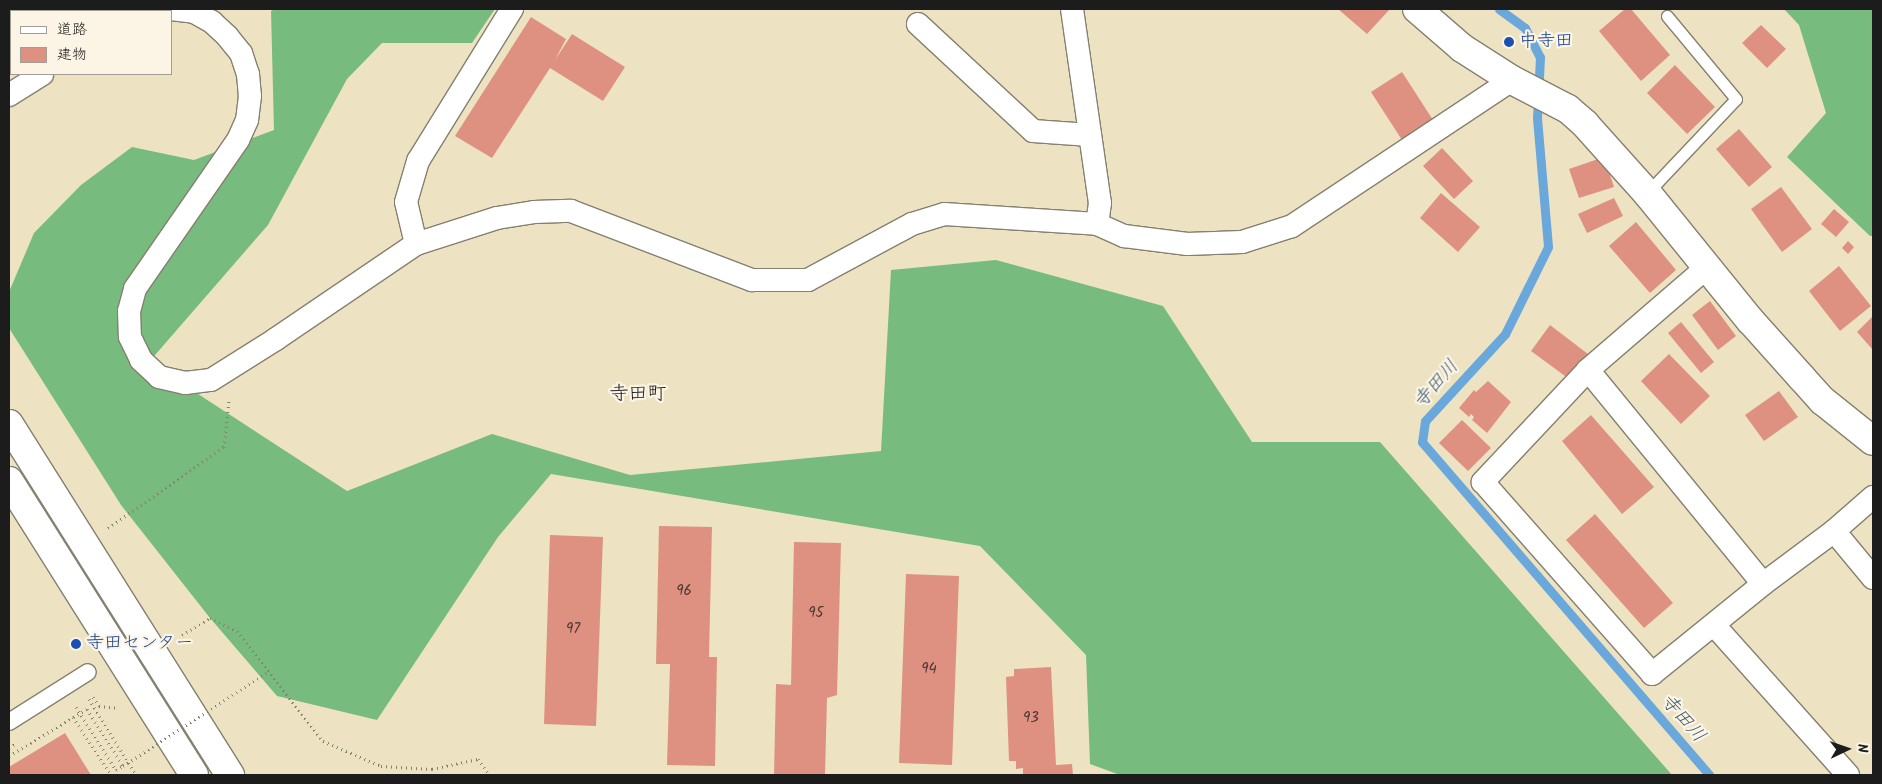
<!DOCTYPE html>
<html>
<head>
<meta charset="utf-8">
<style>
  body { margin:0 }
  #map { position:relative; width:1882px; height:784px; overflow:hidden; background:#ede3c2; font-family:Kalam,"Klee One",sans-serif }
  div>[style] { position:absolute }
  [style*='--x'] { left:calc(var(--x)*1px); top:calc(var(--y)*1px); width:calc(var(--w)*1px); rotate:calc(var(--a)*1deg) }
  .forest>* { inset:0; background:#78bb7e }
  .stream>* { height:9px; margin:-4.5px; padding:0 4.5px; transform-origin:4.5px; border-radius:4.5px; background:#6aa8dc }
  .building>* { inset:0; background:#df9181 }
  .path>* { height:3px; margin-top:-1.5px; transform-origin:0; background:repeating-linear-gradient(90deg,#84806f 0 1px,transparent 0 5px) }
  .roads { filter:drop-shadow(1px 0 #84806f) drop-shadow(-1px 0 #84806f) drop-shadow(0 1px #84806f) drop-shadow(0 -1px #84806f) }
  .service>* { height:11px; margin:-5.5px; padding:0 5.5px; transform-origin:5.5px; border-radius:5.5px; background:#fff }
  .pedestrian>* { height:16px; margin:-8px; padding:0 8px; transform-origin:8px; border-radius:8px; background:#fff }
  .minor>* { height:22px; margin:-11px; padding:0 11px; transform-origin:11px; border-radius:11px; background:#fff }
  .tertiary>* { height:28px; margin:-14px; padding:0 14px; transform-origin:14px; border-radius:14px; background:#fff }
  .path-bridge>* { height:3px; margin-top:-1.5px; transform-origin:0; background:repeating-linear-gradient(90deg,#84806f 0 1px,transparent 0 5px) }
  .dots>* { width:14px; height:14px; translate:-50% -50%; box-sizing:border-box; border:2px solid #fcf5e5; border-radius:50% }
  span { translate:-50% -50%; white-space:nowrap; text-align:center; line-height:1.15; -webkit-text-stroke:4.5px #fcf5e5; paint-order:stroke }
  .number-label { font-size:15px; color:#4d3935 }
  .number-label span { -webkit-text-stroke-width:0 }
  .transit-label { font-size:18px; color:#164399 }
  .left { translate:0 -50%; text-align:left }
  .water-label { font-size:19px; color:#3f5b72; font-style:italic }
  .neighbourhood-label { font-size:19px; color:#1c1c1c }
  .frame { position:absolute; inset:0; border:10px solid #1c1c1c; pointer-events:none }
  .legend { position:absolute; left:10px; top:10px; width:162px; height:65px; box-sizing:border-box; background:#fcf5e5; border:1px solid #a29e95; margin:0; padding:6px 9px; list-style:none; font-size:15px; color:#1c1c1c }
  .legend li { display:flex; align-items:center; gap:10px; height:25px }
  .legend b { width:25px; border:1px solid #a29e95 }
  .north { position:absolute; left:1822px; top:724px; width:50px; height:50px; -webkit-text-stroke:4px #fcf5e5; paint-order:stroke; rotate:87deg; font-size:14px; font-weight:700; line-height:20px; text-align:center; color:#1c1c1c }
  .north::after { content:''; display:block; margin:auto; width:18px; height:22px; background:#1c1c1c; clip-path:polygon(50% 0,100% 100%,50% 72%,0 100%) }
</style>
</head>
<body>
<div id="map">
  <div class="forest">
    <div style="clip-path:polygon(275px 9px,495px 9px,472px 43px,382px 43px,347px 79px,268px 225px,149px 362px,347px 491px,492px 434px,630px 475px,881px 451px,891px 270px,996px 260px,1163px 306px,1252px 442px,1380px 442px,1672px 775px,1120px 775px,1090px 764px,1086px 655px,980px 546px,551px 474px,498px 537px,377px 720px,277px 696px,210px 618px,121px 505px,9px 328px,9px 292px,34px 233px,81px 185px,132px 147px,194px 160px,274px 130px,271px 11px)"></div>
    <div style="clip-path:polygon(1784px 9px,1873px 9px,1873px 236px,1870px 236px,1787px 157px,1826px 113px,1799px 25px)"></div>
  </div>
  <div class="stream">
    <div style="--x:1499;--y:9;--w:32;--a:36"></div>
    <div style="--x:1525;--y:28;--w:33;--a:63"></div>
    <div style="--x:1540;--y:57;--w:61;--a:92.8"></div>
    <div style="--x:1537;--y:118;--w:129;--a:85.1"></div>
    <div style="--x:1548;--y:247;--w:97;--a:116.3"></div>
    <div style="--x:1505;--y:334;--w:118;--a:132.6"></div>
    <div style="--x:1425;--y:421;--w:21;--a:98"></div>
    <div style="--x:1422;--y:442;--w:440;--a:49.2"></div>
  </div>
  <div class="building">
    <div style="clip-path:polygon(1338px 9px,1390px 9px,1367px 34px)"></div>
    <div style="clip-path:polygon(1625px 9px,1631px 9px,1670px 55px,1641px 81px,1599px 31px)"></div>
    <div style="clip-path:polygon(531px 17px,566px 39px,555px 60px,572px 34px,625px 67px,603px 101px,550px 68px,492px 158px,455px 136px)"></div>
    <div style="clip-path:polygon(1761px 25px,1786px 49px,1767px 68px,1742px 43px)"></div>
    <div style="clip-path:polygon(1675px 65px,1715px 107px,1687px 134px,1647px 93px)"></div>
    <div style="clip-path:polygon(1402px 72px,1433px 120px,1402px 140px,1371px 92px)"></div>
    <div style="clip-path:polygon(1739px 129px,1772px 167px,1749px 187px,1716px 149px)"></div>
    <div style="clip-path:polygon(1442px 148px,1473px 181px,1454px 199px,1423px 166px)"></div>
    <div style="clip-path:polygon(1604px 157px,1614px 187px,1579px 198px,1569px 169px)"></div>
    <div style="clip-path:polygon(1781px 187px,1812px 229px,1782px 252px,1751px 209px)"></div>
    <div style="clip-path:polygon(1441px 193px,1480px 227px,1458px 252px,1420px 218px)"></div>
    <div style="clip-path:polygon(1614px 198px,1623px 216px,1587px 233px,1578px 214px)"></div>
    <div style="clip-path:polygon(1834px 209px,1849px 222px,1836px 237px,1821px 224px)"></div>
    <div style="clip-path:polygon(1636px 222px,1676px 270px,1650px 293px,1609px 246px)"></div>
    <div style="clip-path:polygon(1848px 241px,1854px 247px,1848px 254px,1842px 248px)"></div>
    <div style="clip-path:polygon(1839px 266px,1871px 306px,1840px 331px,1809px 291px)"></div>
    <div style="clip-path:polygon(1710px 301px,1736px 336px,1718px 350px,1692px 315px)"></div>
    <div style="clip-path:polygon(1873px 316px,1873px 350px,1857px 332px)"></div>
    <div style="clip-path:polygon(1681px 322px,1714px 362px,1701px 373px,1668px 333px)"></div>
    <div style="clip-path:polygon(1550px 325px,1588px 354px,1569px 379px,1531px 351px)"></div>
    <div style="clip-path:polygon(1669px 354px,1710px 396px,1681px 424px,1641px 381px)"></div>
    <div style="clip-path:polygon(1488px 381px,1511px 402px,1487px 433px,1472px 420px,1474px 417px,1471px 414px,1469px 417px,1459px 408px,1474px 390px,1476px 392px)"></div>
    <div style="clip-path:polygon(1779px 391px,1798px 417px,1764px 441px,1745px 415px)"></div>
    <div style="clip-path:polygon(1591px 415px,1654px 487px,1622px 514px,1562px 441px)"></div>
    <div style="clip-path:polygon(1462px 420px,1491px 448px,1468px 471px,1439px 443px)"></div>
    <div style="clip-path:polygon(1595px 514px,1673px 603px,1644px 628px,1566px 540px)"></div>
    <div style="clip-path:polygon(659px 526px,712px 527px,709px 657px,717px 657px,715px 766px,667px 765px,670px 664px,656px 664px)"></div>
    <div style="clip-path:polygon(550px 535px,603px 537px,596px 726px,544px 724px)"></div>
    <div style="clip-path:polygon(794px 542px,841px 543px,837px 695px,827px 698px,825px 775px,774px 775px,776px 684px,791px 685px)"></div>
    <div style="clip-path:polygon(906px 574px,959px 576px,952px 765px,899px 763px)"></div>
    <div style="clip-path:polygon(1051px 667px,1056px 765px,1072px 764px,1073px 775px,1023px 775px,1023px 768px,1016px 769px,1016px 761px,1009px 761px,1006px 677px,1014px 676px,1014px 669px)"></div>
    <div style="clip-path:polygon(65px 733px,91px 775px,9px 775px,9px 767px)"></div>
  </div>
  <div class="path">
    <div style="--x:12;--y:11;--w:4;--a:-27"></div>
    <div style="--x:108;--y:528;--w:141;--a:-34.9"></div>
    <div style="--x:224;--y:447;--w:47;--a:-83.9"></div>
    <div style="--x:182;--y:635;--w:33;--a:-31"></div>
    <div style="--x:210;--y:618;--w:30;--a:26"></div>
    <div style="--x:237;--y:631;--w:140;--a:52"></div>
    <div style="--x:323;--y:741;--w:63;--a:23.3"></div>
    <div style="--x:381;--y:766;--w:51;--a:3.4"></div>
    <div style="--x:432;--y:769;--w:47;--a:-12.3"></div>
    <div style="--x:478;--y:759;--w:19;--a:55"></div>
    <div style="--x:93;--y:697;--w:11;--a:56"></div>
    <div style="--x:99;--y:706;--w:20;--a:6"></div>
    <div style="--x:89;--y:699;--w:89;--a:58.3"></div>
    <div style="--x:76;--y:707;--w:75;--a:57.6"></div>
    <div style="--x:116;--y:770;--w:8;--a:-30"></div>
    <div style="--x:73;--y:717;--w:69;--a:56.8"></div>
    <div style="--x:9;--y:748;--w:7;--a:-34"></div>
  </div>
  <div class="roads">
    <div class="service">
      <div style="--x:1647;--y:193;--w:129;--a:-46.6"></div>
      <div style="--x:1736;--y:99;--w:108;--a:-129.7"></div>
    </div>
    <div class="pedestrian">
      <div style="--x:9;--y:722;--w:93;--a:-32.3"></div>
    </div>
    <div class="minor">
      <div style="--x:171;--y:9;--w:23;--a:7"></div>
      <div style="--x:194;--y:12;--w:21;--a:29"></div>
      <div style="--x:212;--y:22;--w:21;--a:43"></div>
      <div style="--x:227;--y:36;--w:22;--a:51"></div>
      <div style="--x:241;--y:53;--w:22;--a:72"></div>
      <div style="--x:248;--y:74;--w:22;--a:85"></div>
      <div style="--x:250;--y:96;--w:24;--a:97"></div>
      <div style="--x:247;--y:120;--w:22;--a:114"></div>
      <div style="--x:238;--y:140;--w:181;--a:124.7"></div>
      <div style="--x:135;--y:289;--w:23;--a:105"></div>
      <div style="--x:129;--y:311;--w:26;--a:88"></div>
      <div style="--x:130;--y:337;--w:25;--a:64"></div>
      <div style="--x:141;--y:360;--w:25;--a:43"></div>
      <div style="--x:159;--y:377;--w:27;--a:13"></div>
      <div style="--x:185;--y:383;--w:26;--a:-7"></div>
      <div style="--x:211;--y:380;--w:77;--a:-32.2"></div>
      <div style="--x:276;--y:339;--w:169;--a:-34.2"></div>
      <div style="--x:416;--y:244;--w:85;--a:-17.8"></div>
      <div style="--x:497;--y:218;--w:37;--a:-9"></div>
      <div style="--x:534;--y:212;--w:37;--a:-2"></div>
      <div style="--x:571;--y:211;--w:194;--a:20.9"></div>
      <div style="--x:752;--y:280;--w:56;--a:0"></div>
      <div style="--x:808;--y:280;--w:118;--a:-28.3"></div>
      <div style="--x:912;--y:224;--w:34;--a:-17"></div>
      <div style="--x:944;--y:214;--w:153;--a:3.7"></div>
      <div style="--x:1097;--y:224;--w:30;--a:24"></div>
      <div style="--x:1124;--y:236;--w:64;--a:7.2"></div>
      <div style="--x:1187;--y:244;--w:55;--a:-2.1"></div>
      <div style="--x:1242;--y:242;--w:52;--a:-17.7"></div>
      <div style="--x:1292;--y:226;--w:264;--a:-33.6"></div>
      <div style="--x:1072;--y:9;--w:196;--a:81.8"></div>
      <div style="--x:1100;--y:203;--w:21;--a:98"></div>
      <div style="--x:148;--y:11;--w:14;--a:-8"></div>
      <div style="--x:918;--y:24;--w:157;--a:42.9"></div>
      <div style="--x:1033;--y:131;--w:57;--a:4"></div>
      <div style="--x:9;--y:95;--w:39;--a:-32"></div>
      <div style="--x:416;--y:244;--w:43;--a:-103.4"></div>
      <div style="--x:406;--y:202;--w:43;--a:-73.7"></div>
      <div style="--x:418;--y:161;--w:179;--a:-58.3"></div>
      <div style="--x:1706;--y:268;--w:156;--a:139.2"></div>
      <div style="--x:1588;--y:370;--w:154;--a:133.2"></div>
      <div style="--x:1483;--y:482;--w:256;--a:48.6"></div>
      <div style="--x:1652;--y:674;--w:143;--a:-39"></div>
      <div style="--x:1763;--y:584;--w:89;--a:-36.7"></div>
      <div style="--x:1834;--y:531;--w:52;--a:-41.1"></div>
      <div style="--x:1588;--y:370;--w:276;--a:50.7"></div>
      <div style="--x:1834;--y:531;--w:61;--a:50.3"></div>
      <div style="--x:1714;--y:625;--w:201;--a:48.2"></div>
    </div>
    <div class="tertiary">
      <div style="--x:1417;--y:9;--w:60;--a:40.9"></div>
      <div style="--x:1462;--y:48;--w:59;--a:32.6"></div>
      <div style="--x:1512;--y:80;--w:63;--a:27.4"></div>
      <div style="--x:1568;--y:109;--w:23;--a:41"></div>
      <div style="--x:1585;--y:124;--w:93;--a:48.1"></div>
      <div style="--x:1647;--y:193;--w:164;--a:51"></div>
      <div style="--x:1750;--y:320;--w:78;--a:48.1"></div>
      <div style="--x:1802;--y:378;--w:31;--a:48"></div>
      <div style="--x:1823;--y:401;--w:64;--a:38.7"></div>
      <div style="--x:9;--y:424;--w:415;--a:57.8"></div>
      <div style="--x:9;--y:481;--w:347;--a:57.8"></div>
    </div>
  </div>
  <div class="path-bridge">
    <div style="--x:9;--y:756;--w:91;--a:-31.1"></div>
    <div style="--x:87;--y:709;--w:67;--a:57.7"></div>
    <div style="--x:123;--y:766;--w:173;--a:-33"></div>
  </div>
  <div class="dots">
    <div style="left:1509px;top:42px;background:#1a4fb4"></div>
    <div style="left:76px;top:644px;background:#1a4fb4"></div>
  </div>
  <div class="number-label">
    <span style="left:684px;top:592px">96</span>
    <span style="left:816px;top:614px">95</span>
    <span style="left:573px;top:630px">97</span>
    <span style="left:929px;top:670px">94</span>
    <span style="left:1031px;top:719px">93</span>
  </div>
  <div class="transit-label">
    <span class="left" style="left:1519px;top:42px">中寺田</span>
    <span class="left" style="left:86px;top:644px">寺田センター</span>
  </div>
  <div class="water-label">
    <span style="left:1437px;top:385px;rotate:-49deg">寺田川</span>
    <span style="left:1682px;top:719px;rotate:49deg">寺田川</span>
  </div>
  <div class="neighbourhood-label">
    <span style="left:638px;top:395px">寺田町</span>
  </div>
  <div class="frame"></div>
  <ul class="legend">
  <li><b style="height:6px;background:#fff"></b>道路</li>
  <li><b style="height:14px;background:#df9181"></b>建物</li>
  </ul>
  <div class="north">N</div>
</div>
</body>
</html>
